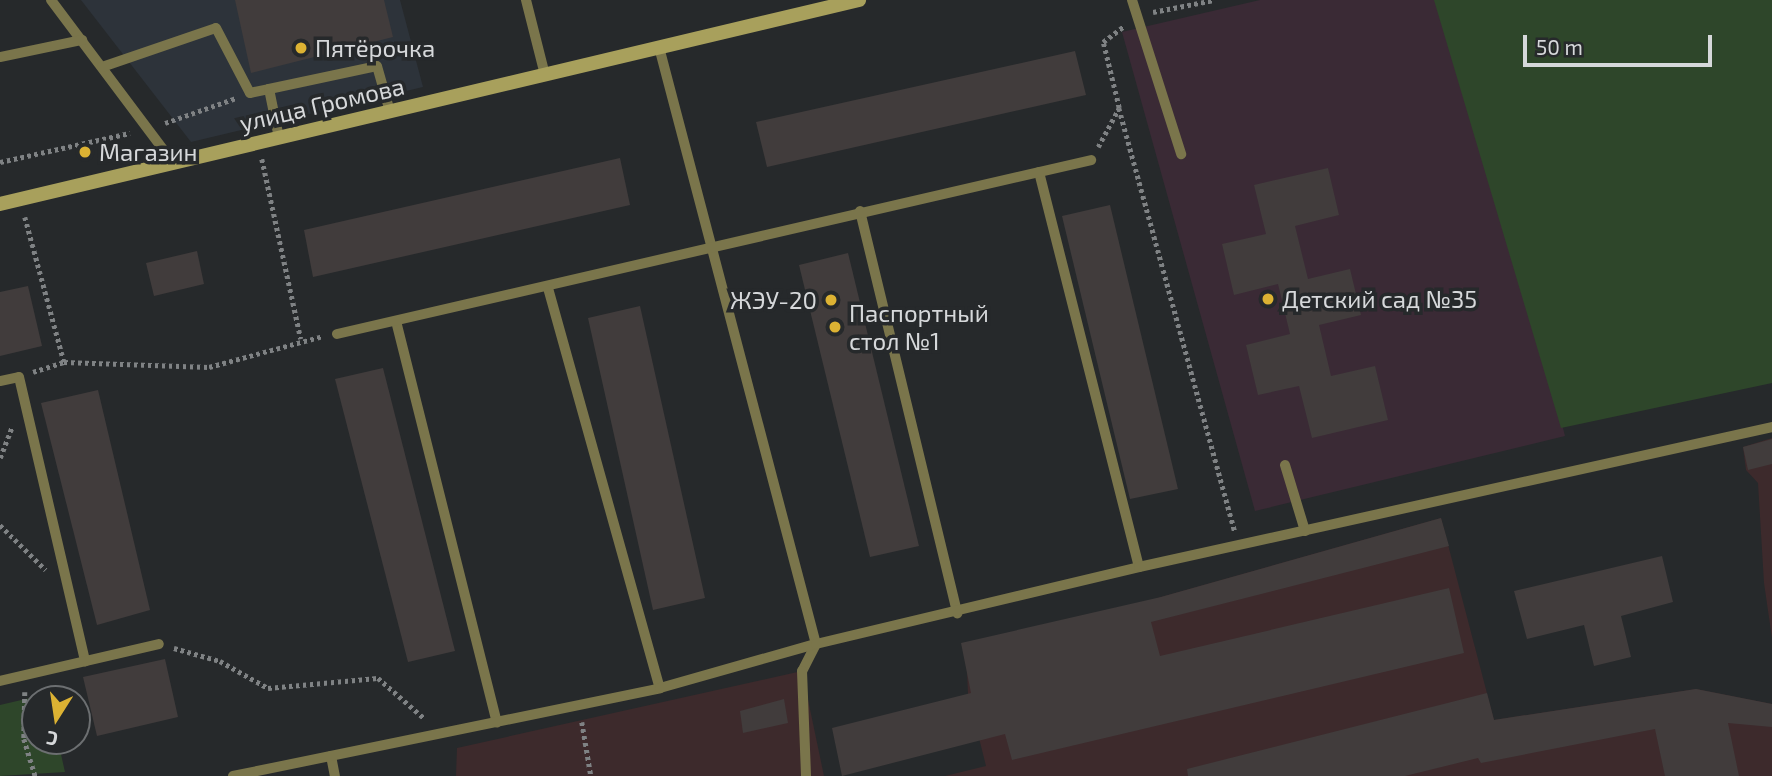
<!DOCTYPE html>
<html>
<head>
<meta charset="utf-8">
<style>
  body { margin:0 }
  #map { position:relative; width:1772px; height:776px; overflow:hidden; background:#26292b; font-family:"Exo 2",sans-serif }
  div>[style] { position:absolute }
  [style*='--x'] { left:calc(var(--x)*1px); top:calc(var(--y)*1px); width:calc(var(--w)*1px); rotate:calc(var(--a)*1deg) }
  .built>* { inset:0; background:#2d333a }
  .industrial>* { inset:0; background:#3d2a2c }
  .education>* { inset:0; background:#3a2a35 }
  .green>* { inset:0; background:#2e462a }
  .building>* { inset:0; background:#413c3c }
  .path>* { height:4.5px; margin-top:-2.25px; transform-origin:0; background:repeating-linear-gradient(90deg,#7f8284 0 3.5px,transparent 0 7px) }
  .lane>* { height:10px; margin:-5px; padding:0 5px; transform-origin:5px; border-radius:5px; background:#7a754b }
  .secondary>* { height:14px; margin:-7px; padding:0 7px; transform-origin:7px; border-radius:7px; background:#a8a05c }
  .dots>* { width:19px; height:19px; translate:-50% -50%; box-sizing:border-box; border:4px solid #26292b; border-radius:50% }
  span { translate:-50% -50%; white-space:nowrap; text-align:center; line-height:1.15; -webkit-text-stroke:7px #26292b; paint-order:stroke }
  .poi-label { font-size:24px; color:#d6d8da }
  .left { translate:0 -50%; text-align:left }
  .right { translate:-100% -50%; text-align:right }
  .street-label { font-size:24px; color:#d6d8da }
  .north { position:absolute; left:21px; top:685px; width:70px; height:70px; box-sizing:border-box; background:#26292b; border:2px solid #6c6f71; border-radius:50%; rotate:192deg; font-size:19px; font-weight:700; line-height:28px; text-align:center; color:#d6d8da }
  .north::after { content:''; display:block; margin:auto; width:24px; height:32px; background:#dcb233; clip-path:polygon(50% 0,100% 100%,50% 72%,0 100%) }
  .scale { position:absolute; left:1523px; top:35px; width:189px; height:32px; box-sizing:border-box; border:4px solid #d6d8da; border-top:0; padding-left:9px; font-size:21px; line-height:24px; white-space:nowrap; color:#d6d8da; -webkit-text-stroke:5px #26292b; paint-order:stroke }
</style>
</head>
<body>
<div id="map">
  <div class="built">
    <div style="clip-path:polygon(81px 0,400px 0,423px 87px,191px 142px)"></div>
  </div>
  <div class="industrial">
    <div style="clip-path:polygon(1772px 438px,1772px 638px,1764px 583px,1758px 483px,1746px 470px,1743px 447px)"></div>
    <div style="clip-path:polygon(1441px 518px,1494px 720px,1696px 689px,1772px 704px,1772px 776px,945px 776px,986px 766px,968px 694px,967px 671px,1161px 597px)"></div>
    <div style="clip-path:polygon(802px 671px,824px 776px,456px 776px,457px 748px)"></div>
  </div>
  <div class="education">
    <div style="clip-path:polygon(1260px 0,1457px 0,1565px 436px,1255px 511px,1122px 32px)"></div>
  </div>
  <div class="green">
    <div style="clip-path:polygon(1434px 0,1772px 0,1772px 383px,1561px 428px)"></div>
    <div style="clip-path:polygon(47px 694px,49px 699px,35px 699px,35px 741px,58px 741px,65px 772px,0 776px,0 705px)"></div>
  </div>
  <div class="building">
    <div style="clip-path:polygon(235px 0,384px 0,393px 37px,251px 73px)"></div>
    <div style="clip-path:polygon(1075px 51px,1086px 95px,767px 167px,756px 122px)"></div>
    <div style="clip-path:polygon(620px 158px,630px 205px,313px 277px,304px 230px)"></div>
    <div style="clip-path:polygon(1328px 168px,1339px 215px,1295px 226px,1308px 279px,1350px 269px,1361px 315px,1319px 325px,1331px 376px,1375px 366px,1388px 420px,1312px 438px,1299px 386px,1258px 395px,1246px 345px,1290px 334px,1278px 284px,1234px 295px,1222px 244px,1266px 234px,1254px 185px)"></div>
    <div style="clip-path:polygon(1110px 205px,1178px 489px,1130px 499px,1062px 216px)"></div>
    <div style="clip-path:polygon(197px 251px,204px 284px,154px 296px,146px 263px)"></div>
    <div style="clip-path:polygon(848px 253px,919px 546px,870px 557px,799px 265px)"></div>
    <div style="clip-path:polygon(28px 286px,42px 346px,0 356px,0 292px)"></div>
    <div style="clip-path:polygon(640px 306px,705px 598px,653px 610px,588px 318px)"></div>
    <div style="clip-path:polygon(383px 368px,455px 651px,408px 662px,335px 379px)"></div>
    <div style="clip-path:polygon(98px 390px,150px 610px,97px 625px,41px 403px)"></div>
    <div style="clip-path:polygon(1772px 439px,1772px 464px,1748px 470px,1743px 447px)"></div>
    <div style="clip-path:polygon(1441px 518px,1449px 546px,1151px 622px,1160px 656px,1449px 588px,1464px 653px,1012px 760px,1005px 734px,842px 776px,832px 728px,971px 693px,961px 643px,1161px 597px)"></div>
    <div style="clip-path:polygon(1662px 556px,1673px 602px,1621px 616px,1631px 657px,1594px 666px,1584px 625px,1527px 639px,1514px 591px)"></div>
    <div style="clip-path:polygon(165px 659px,178px 717px,97px 736px,83px 677px)"></div>
    <div style="clip-path:polygon(1696px 689px,1772px 704px,1772px 727px,1728px 723px,1739px 776px,1665px 776px,1655px 729px,1481px 763px,1478px 758px,1405px 776px,1188px 776px,1187px 769px,1487px 693px,1494px 720px)"></div>
    <div style="clip-path:polygon(784px 699px,788px 723px,743px 733px,740px 711px)"></div>
  </div>
  <div class="path">
    <div style="--x:1153;--y:12;--w:62;--a:-11.1"></div>
    <div style="--x:1119;--y:108;--w:439;--a:74.7"></div>
    <div style="--x:165;--y:123;--w:75;--a:-19.4"></div>
    <div style="--x:1098;--y:147;--w:44;--a:-61.7"></div>
    <div style="--x:1119;--y:108;--w:68;--a:-103.6"></div>
    <div style="--x:1103;--y:42;--w:26;--a:-37"></div>
    <div style="--x:262;--y:159;--w:184;--a:77.8"></div>
    <div style="--x:0;--y:162;--w:133;--a:-12.6"></div>
    <div style="--x:25;--y:217;--w:150;--a:74.9"></div>
    <div style="--x:33;--y:372;--w:33;--a:-18"></div>
    <div style="--x:64;--y:362;--w:145;--a:2"></div>
    <div style="--x:209;--y:367;--w:118;--a:-15.2"></div>
    <div style="--x:0;--y:458;--w:34;--a:-69"></div>
    <div style="--x:0;--y:525;--w:64;--a:44.4"></div>
    <div style="--x:174;--y:648;--w:48;--a:15.8"></div>
    <div style="--x:220;--y:661;--w:55;--a:29.4"></div>
    <div style="--x:268;--y:688;--w:110;--a:-5.2"></div>
    <div style="--x:378;--y:678;--w:62;--a:41.1"></div>
    <div style="--x:25;--y:692;--w:47;--a:91.2"></div>
    <div style="--x:24;--y:739;--w:39;--a:73"></div>
    <div style="--x:582;--y:722;--w:55;--a:80.5"></div>
  </div>
  <div class="lane">
    <div style="--x:51;--y:0;--w:205;--a:53.1"></div>
    <div style="--x:526;--y:0;--w:77;--a:75.8"></div>
    <div style="--x:1132;--y:0;--w:162;--a:72.3"></div>
    <div style="--x:659;--y:47;--w:617;--a:75.27"></div>
    <div style="--x:816;--y:644;--w:30;--a:117"></div>
    <div style="--x:802;--y:671;--w:105;--a:87.8"></div>
    <div style="--x:0;--y:57;--w:84;--a:-11.7"></div>
    <div style="--x:102;--y:67;--w:120;--a:-18.9"></div>
    <div style="--x:216;--y:28;--w:73;--a:62.4"></div>
    <div style="--x:250;--y:93;--w:19;--a:-12"></div>
    <div style="--x:279;--y:138;--w:50;--a:-101.5"></div>
    <div style="--x:269;--y:89;--w:110;--a:-12"></div>
    <div style="--x:377;--y:66;--w:48;--a:74.2"></div>
    <div style="--x:1039;--y:172;--w:407;--a:75.8"></div>
    <div style="--x:860;--y:211;--w:414;--a:76.4"></div>
    <div style="--x:548;--y:288;--w:415;--a:74.4"></div>
    <div style="--x:396;--y:321;--w:414;--a:75.9"></div>
    <div style="--x:337;--y:334;--w:774;--a:-12.99"></div>
    <div style="--x:0;--y:381;--w:19;--a:-12"></div>
    <div style="--x:19;--y:377;--w:292;--a:76.9"></div>
    <div style="--x:1285;--y:465;--w:69;--a:73.1"></div>
    <div style="--x:0;--y:681;--w:163;--a:-13.1"></div>
    <div style="--x:331;--y:756;--w:20;--a:79"></div>
    <div style="--x:233;--y:776;--w:436;--a:-11.6"></div>
    <div style="--x:660;--y:688;--w:162;--a:-15.8"></div>
    <div style="--x:816;--y:644;--w:332;--a:-13.4"></div>
    <div style="--x:1139;--y:567;--w:648;--a:-12.47"></div>
  </div>
  <div class="secondary">
    <div style="--x:0;--y:204;--w:883;--a:-13.36"></div>
  </div>
  <div class="dots">
    <div style="left:301px;top:48px;background:#dcb233"></div>
    <div style="left:85px;top:152px;background:#dcb233"></div>
    <div style="left:1268px;top:299px;background:#dcb233"></div>
    <div style="left:831px;top:300px;background:#dcb233"></div>
    <div style="left:835px;top:327px;background:#dcb233"></div>
  </div>
  <div class="poi-label">
    <span class="left" style="left:315px;top:48px">Пятёрочка</span>
    <span class="left" style="left:99px;top:152px">Магазин</span>
    <span class="left" style="left:1282px;top:299px">Детский сад №35</span>
    <span class="right" style="left:817px;top:300px">ЖЭУ-20</span>
    <span class="left" style="left:849px;top:327px">Паспортный<br>стол №1</span>
  </div>
  <div class="street-label">
    <span style="left:322px;top:104px;rotate:-13deg">улица Громова</span>
  </div>
  <div class="north">С</div>
  <div class="scale">50 m</div>
</div>
</body>
</html>
